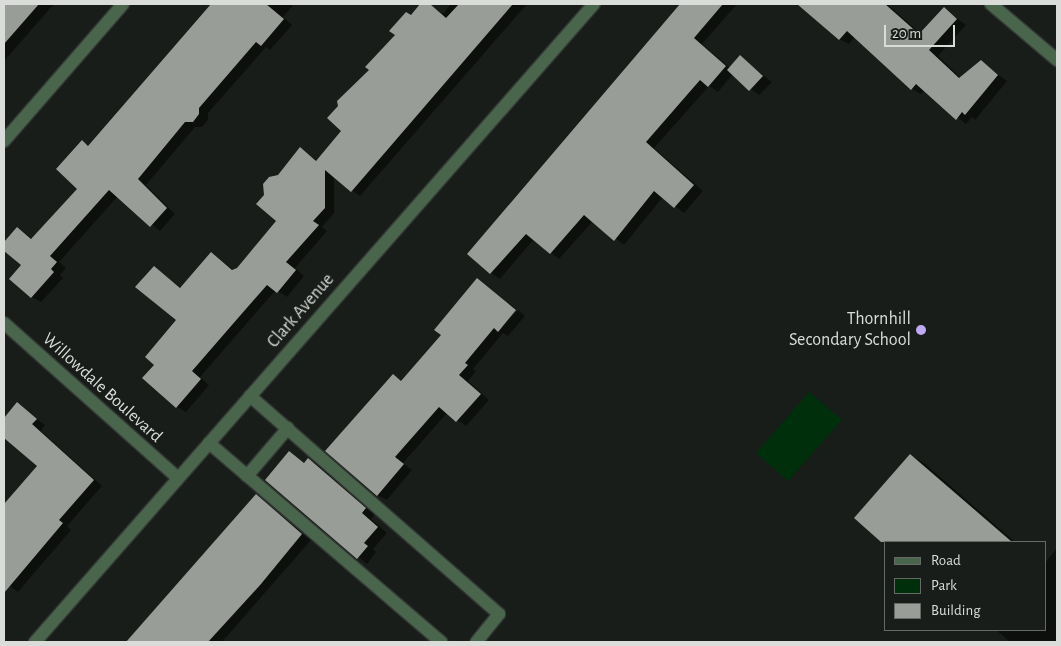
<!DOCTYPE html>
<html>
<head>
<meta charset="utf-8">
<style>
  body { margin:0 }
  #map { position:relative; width:1061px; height:646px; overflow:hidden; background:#191d19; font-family:"Alegreya Sans",sans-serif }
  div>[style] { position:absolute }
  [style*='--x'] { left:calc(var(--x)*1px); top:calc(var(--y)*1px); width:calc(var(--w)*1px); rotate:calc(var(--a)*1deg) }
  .green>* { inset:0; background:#002f0b }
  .shadow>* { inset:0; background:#0007 }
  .building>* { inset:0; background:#989d98 }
  .roads { filter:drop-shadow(1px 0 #343834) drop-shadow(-1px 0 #343834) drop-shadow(0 1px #343834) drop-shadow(0 -1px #343834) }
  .service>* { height:12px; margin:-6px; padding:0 6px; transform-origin:6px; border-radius:6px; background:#49664d }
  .minor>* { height:12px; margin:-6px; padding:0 6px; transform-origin:6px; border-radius:6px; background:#49664d }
  .dots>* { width:14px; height:14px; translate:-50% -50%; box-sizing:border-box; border:2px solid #191d19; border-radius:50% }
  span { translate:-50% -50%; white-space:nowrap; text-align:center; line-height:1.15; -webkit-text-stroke:5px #191d19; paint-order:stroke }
  .street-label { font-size:18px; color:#d9dcd9 }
  .poi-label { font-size:18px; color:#d9dcd9 }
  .right { translate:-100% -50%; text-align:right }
  .frame { position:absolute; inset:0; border:5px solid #d9dcd9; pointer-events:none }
  .legend { position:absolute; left:884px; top:541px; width:162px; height:90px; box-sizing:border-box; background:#191d19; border:1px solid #666966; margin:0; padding:6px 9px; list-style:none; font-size:15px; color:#d9dcd9 }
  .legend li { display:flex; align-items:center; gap:10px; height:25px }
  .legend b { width:25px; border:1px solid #666966 }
  .scale { position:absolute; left:884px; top:25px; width:71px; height:22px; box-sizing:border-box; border:2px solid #d9dcd9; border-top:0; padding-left:6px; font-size:15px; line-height:18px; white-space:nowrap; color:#d9dcd9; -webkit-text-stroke:4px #191d19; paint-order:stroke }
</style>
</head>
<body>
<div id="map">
  <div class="green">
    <div style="clip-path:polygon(809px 392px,842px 420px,788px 481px,756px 453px)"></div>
  </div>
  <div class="shadow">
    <div style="clip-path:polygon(4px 4px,54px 4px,4px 61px)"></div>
    <div style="clip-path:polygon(213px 4px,294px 4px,283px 17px,292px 25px,270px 50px,266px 47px,208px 113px,208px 120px,202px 127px,195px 127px,146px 185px,175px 214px,160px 231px,118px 196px,59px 262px,66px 268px,60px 275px,63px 278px,41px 302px,31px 297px,22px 265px,4px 249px,4px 244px,18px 228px,33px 239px,79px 188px,82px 142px,90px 146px)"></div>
    <div style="clip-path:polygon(422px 4px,430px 4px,443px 14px,451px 4px,527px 4px,360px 196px,334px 176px,334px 213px,322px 227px,327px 231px,295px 268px,304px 276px,287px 297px,276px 290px,254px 315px,200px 377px,209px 385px,186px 412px,177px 407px,156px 364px,178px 320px,154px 268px,182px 288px,211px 253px,234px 270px,238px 269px,278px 221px,279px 176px,301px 149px,318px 161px,343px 130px,371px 70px)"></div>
    <div style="clip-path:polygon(685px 4px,737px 4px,702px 44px,730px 68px,740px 57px,772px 82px,759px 95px,733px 74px,718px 92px,709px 86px,654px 148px,703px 191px,684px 213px,663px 197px,624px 245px,593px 221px,559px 259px,534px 239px,500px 279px,491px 273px,469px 254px)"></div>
    <div style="clip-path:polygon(799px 4px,887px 4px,921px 34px,945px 9px,966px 25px,938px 56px,961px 78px,981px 62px,1007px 81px,975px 120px,972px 117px,966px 124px,925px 90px,921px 94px,912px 89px,855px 37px,849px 44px,839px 39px)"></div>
    <div style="clip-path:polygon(478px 279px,516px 309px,496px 332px,518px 310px,525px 316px,508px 336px,503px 333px,473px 369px,476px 371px,468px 381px,489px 400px,466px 426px,447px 413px,403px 463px,412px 470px,387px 500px,377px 495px,393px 376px,402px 381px,443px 335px)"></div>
    <div style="clip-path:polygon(17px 404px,45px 425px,41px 431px,102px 486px,67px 526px,71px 530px,18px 592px,4px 582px,4px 506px,39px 466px,4px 437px,4px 420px)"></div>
    <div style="clip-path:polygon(290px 453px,305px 463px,308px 459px,318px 465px,375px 514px,371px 519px,387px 533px,373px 549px,376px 552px,367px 564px,267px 480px)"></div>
    <div style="clip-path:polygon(911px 456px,924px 463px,1015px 542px,885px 544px,856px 518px)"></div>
    <div style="clip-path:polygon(256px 496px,311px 540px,222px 642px,127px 642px)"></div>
    <div style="clip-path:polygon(1057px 548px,1057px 642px,1010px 642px,996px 630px,1045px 630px,1045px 563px)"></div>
  </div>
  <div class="building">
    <div style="clip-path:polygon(4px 4px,39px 4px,4px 44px)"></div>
    <div style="clip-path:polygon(211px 4px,266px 4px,284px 19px,261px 46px,256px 42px,199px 108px,199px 114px,193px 122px,185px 122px,138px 179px,167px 208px,150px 227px,109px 190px,50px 256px,57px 262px,51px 269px,54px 272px,31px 298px,9px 279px,21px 265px,4px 251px,4px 242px,17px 227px,31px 239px,77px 189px,56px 169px,82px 140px,88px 146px)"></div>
    <div style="clip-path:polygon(420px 4px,430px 4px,446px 18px,459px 4px,513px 4px,351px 192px,325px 170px,325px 208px,313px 221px,319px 225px,286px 262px,296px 270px,277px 293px,267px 285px,245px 310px,192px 371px,201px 379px,176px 408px,142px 378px,154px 365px,145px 357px,176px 320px,135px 287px,154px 266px,180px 288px,211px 252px,232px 270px,237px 268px,276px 221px,256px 204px,264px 195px,263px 184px,269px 177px,278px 175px,300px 147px,316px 161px,341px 131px,327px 118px,338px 106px,337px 101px,369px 70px,365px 67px,395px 35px,389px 31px,406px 12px,411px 15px)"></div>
    <div style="clip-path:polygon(680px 4px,723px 4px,694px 38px,726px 66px,708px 87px,700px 80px,646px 142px,694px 185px,674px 208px,654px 191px,614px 241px,584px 215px,550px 254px,526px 234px,490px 274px,467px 254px)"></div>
    <div style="clip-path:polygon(797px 4px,885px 4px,919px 34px,944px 7px,957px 19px,929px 50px,959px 78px,981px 60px,998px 75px,965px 115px,962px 112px,956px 120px,916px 84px,911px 90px,847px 31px,839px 40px)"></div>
    <div style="clip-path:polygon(740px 55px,763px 76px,749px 91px,727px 70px)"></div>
    <div style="clip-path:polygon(477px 278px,516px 310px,498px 332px,494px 328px,465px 363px,468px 365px,459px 375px,481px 394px,456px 422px,439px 407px,395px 457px,404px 464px,377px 496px,325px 451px,393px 374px,401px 381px,441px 335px,434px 330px)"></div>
    <div style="clip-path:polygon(17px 402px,37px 419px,32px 424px,94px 480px,59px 520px,63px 523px,4px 593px,4px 504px,37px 466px,4px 438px,4px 418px)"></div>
    <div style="clip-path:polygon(289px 451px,304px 463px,308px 458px,366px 508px,362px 513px,378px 527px,364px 543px,368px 546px,357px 559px,265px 480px)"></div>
    <div style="clip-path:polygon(910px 454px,1012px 542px,881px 542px,854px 518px)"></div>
    <div style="clip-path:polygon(256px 494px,302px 534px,261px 584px,208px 642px,126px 642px)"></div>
  </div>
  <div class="roads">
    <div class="service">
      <div style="--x:250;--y:396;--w:331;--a:41.2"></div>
      <div style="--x:499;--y:614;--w:36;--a:129"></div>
      <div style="--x:209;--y:443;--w:306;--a:40.6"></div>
      <div style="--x:247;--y:476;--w:63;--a:-49.5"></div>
    </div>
    <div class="minor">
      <div style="--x:991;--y:4;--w:87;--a:40.3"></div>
      <div style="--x:4;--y:141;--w:181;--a:-49"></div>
      <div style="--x:4;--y:323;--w:233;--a:41.7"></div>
      <div style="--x:35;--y:642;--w:848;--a:-48.78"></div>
    </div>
  </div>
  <div class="dots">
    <div style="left:921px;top:330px;background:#bfa8f4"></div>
  </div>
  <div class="street-label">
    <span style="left:301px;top:311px;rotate:-49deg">Clark Avenue</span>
    <span style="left:102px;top:388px;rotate:42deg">Willowdale Boulevard</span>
  </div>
  <div class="poi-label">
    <span class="right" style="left:911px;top:330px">Thornhill<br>Secondary School</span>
  </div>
  <div class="frame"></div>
  <ul class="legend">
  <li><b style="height:6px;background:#49664d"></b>Road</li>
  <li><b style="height:14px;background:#002f0b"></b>Park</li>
  <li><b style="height:14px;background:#989d98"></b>Building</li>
  </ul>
  <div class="scale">20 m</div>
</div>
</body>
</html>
